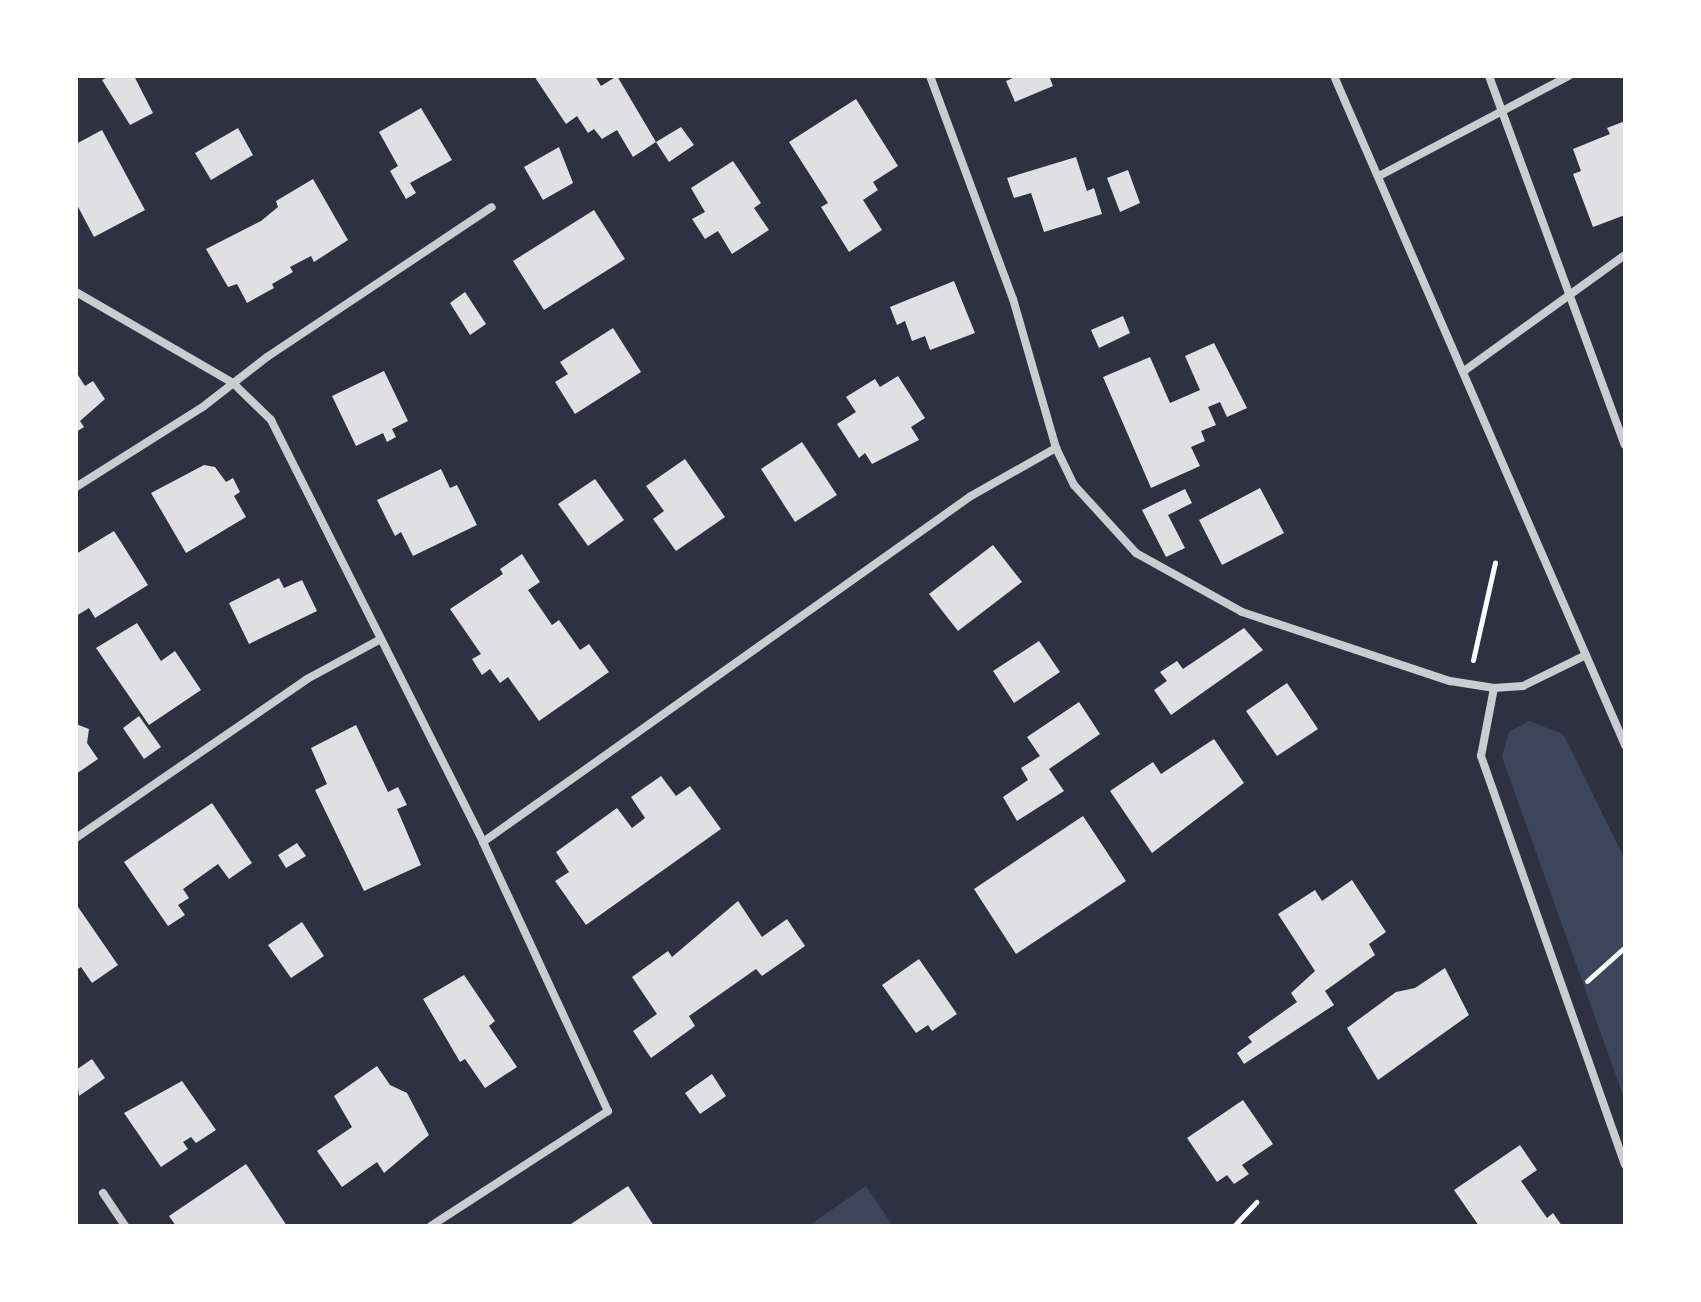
<!DOCTYPE html>
<html>
<head>
<meta charset="utf-8">
<style>
  body { margin:0 }
  #map { position:relative; width:1701px; height:1302px; overflow:hidden; background:#2d3142; font-family:Jost,sans-serif }
  div>[style] { position:absolute }
  [style*='--x'] { left:calc(var(--x)*1px); top:calc(var(--y)*1px); width:calc(var(--w)*1px); rotate:calc(var(--a)*1deg) }
  .green>* { inset:0; background:#3c4559 }
  .building>* { inset:0; background:#e0e0e3 }
  .path>* { height:5px; margin:-2.5px; padding:0 2.5px; transform-origin:2.5px; border-radius:2.5px; background:#fff }
  .minor>* { height:8px; margin:-4px; padding:0 4px; transform-origin:4px; border-radius:4px; background:#caccd0 }
  span { translate:-50% -50%; white-space:nowrap; text-align:center; line-height:1.15; -webkit-text-stroke:6px #fff; paint-order:stroke }
  .frame { position:absolute; inset:0; border:78px solid #fff; pointer-events:none }
</style>
</head>
<body>
<div id="map">
  <div class="green">
    <div style="clip-path:polygon(1529px 721px,1563px 734px,1625px 859px,1625px 1101px,1502px 757px,1509px 732px)"></div>
    <div style="clip-path:polygon(866px 1186px,893px 1226px,808px 1226px)"></div>
  </div>
  <div class="building">
    <div style="clip-path:polygon(110px 76px,134px 76px,153px 113px,130px 125px,102px 80px)"></div>
    <div style="clip-path:polygon(534px 76px,595px 76px,601px 86px,617px 76px,656px 142px,681px 127px,694px 145px,669px 162px,656px 142px,633px 157px,617px 130px,602px 139px,594px 129px,588px 133px,577px 116px,566px 124px)"></div>
    <div style="clip-path:polygon(1018px 76px,1049px 76px,1053px 86px,1015px 102px,1006px 81px)"></div>
    <div style="clip-path:polygon(856px 99px,898px 166px,873px 182px,878px 190px,863px 200px,882px 230px,849px 252px,821px 207px,828px 203px,789px 142px)"></div>
    <div style="clip-path:polygon(421px 108px,452px 160px,410px 183px,416px 193px,406px 199px,390px 171px,398px 166px,379px 132px)"></div>
    <div style="clip-path:polygon(1625px 121px,1625px 215px,1593px 227px,1573px 174px,1581px 171px,1573px 149px,1610px 134px,1607px 128px)"></div>
    <div style="clip-path:polygon(238px 128px,253px 155px,211px 180px,195px 153px)"></div>
    <div style="clip-path:polygon(102px 130px,145px 210px,94px 237px,76px 203px,76px 144px)"></div>
    <div style="clip-path:polygon(559px 147px,573px 183px,543px 200px,524px 167px)"></div>
    <div style="clip-path:polygon(1076px 157px,1087px 191px,1094px 188px,1102px 214px,1044px 232px,1031px 193px,1014px 198px,1007px 178px)"></div>
    <div style="clip-path:polygon(733px 161px,761px 203px,754px 208px,769px 230px,732px 254px,718px 231px,705px 239px,692px 219px,705px 212px,691px 188px)"></div>
    <div style="clip-path:polygon(1128px 170px,1140px 203px,1120px 212px,1107px 178px)"></div>
    <div style="clip-path:polygon(313px 179px,348px 240px,314px 262px,311px 256px,290px 267px,293px 272px,272px 284px,274px 288px,247px 303px,237px 284px,228px 287px,206px 249px,261px 221px,278px 207px,276px 201px)"></div>
    <div style="clip-path:polygon(594px 210px,625px 259px,544px 310px,513px 261px)"></div>
    <div style="clip-path:polygon(954px 281px,975px 333px,930px 350px,925px 336px,912px 341px,905px 321px,897px 325px,890px 307px)"></div>
    <div style="clip-path:polygon(465px 292px,486px 324px,470px 335px,450px 303px)"></div>
    <div style="clip-path:polygon(1123px 316px,1130px 333px,1099px 348px,1091px 330px)"></div>
    <div style="clip-path:polygon(613px 328px,641px 372px,575px 414px,555px 382px,568px 374px,560px 362px)"></div>
    <div style="clip-path:polygon(1214px 343px,1247px 408px,1227px 417px,1220px 402px,1208px 407px,1216px 425px,1201px 431px,1205px 441px,1191px 447px,1200px 466px,1151px 488px,1103px 377px,1150px 357px,1170px 403px,1200px 390px,1185px 356px)"></div>
    <div style="clip-path:polygon(384px 371px,408px 421px,392px 429px,396px 437px,387px 442px,383px 433px,356px 446px,332px 396px)"></div>
    <div style="clip-path:polygon(76px 372px,85px 386px,93px 381px,105px 399px,80px 421px,84px 427px,76px 432px)"></div>
    <div style="clip-path:polygon(898px 376px,925px 418px,911px 427px,919px 440px,872px 464px,865px 453px,859px 458px,837px 424px,856px 412px,846px 397px,875px 379px,880px 387px)"></div>
    <div style="clip-path:polygon(802px 442px,837px 495px,795px 522px,761px 469px)"></div>
    <div style="clip-path:polygon(685px 459px,725px 517px,676px 551px,653px 519px,664px 511px,646px 486px)"></div>
    <div style="clip-path:polygon(204px 465px,215px 467px,226px 482px,233px 478px,240px 492px,234px 496px,246px 517px,186px 553px,151px 493px)"></div>
    <div style="clip-path:polygon(441px 469px,450px 488px,457px 485px,477px 525px,413px 556px,401px 532px,395px 536px,377px 500px)"></div>
    <div style="clip-path:polygon(595px 479px,624px 520px,588px 546px,558px 504px)"></div>
    <div style="clip-path:polygon(1260px 488px,1284px 533px,1222px 565px,1199px 520px)"></div>
    <div style="clip-path:polygon(1185px 489px,1192px 503px,1168px 515px,1185px 548px,1166px 557px,1142px 510px)"></div>
    <div style="clip-path:polygon(114px 531px,148px 585px,95px 618px,89px 608px,76px 616px,76px 554px)"></div>
    <div style="clip-path:polygon(993px 545px,1022px 582px,958px 631px,929px 594px)"></div>
    <div style="clip-path:polygon(522px 554px,540px 582px,528px 590px,552px 625px,559px 620px,580px 650px,589px 644px,609px 672px,539px 721px,508px 677px,500px 683px,490px 669px,482px 675px,472px 659px,481px 654px,450px 609px,503px 574px,500px 569px)"></div>
    <div style="clip-path:polygon(279px 578px,284px 588px,302px 580px,317px 611px,249px 644px,229px 603px)"></div>
    <div style="clip-path:polygon(137px 623px,161px 661px,175px 651px,201px 690px,149px 725px,96px 648px)"></div>
    <div style="clip-path:polygon(1244px 628px,1263px 650px,1171px 715px,1154px 690px,1167px 681px,1160px 672px,1177px 661px,1183px 669px)"></div>
    <div style="clip-path:polygon(1039px 641px,1060px 672px,1014px 703px,993px 671px)"></div>
    <div style="clip-path:polygon(1287px 683px,1318px 729px,1277px 756px,1246px 711px)"></div>
    <div style="clip-path:polygon(1079px 702px,1100px 734px,1049px 769px,1064px 791px,1017px 821px,1003px 797px,1028px 780px,1021px 768px,1040px 756px,1027px 737px)"></div>
    <div style="clip-path:polygon(139px 716px,161px 747px,144px 759px,123px 728px)"></div>
    <div style="clip-path:polygon(76px 724px,89px 729px,87px 743px,98px 759px,76px 774px)"></div>
    <div style="clip-path:polygon(356px 725px,388px 792px,398px 787px,407px 805px,397px 809px,421px 865px,364px 891px,315px 790px,327px 784px,311px 748px)"></div>
    <div style="clip-path:polygon(1214px 739px,1244px 783px,1152px 853px,1110px 791px,1153px 762px,1161px 774px)"></div>
    <div style="clip-path:polygon(661px 776px,676px 796px,690px 786px,721px 829px,586px 925px,555px 881px,569px 872px,556px 852px,617px 808px,632px 828px,645px 818px,631px 797px)"></div>
    <div style="clip-path:polygon(212px 803px,252px 863px,229px 879px,218px 864px,183px 889px,189px 898px,178px 905px,185px 915px,168px 926px,124px 862px)"></div>
    <div style="clip-path:polygon(1083px 816px,1126px 881px,1016px 954px,974px 889px)"></div>
    <div style="clip-path:polygon(297px 843px,306px 856px,286px 868px,278px 855px)"></div>
    <div style="clip-path:polygon(1352px 880px,1386px 932px,1369px 944px,1375px 955px,1325px 991px,1334px 1005px,1244px 1064px,1237px 1053px,1252px 1042px,1248px 1037px,1297px 1002px,1291px 993px,1315px 971px,1278px 914px,1315px 890px,1322px 901px)"></div>
    <div style="clip-path:polygon(738px 901px,762px 937px,787px 919px,805px 946px,762px 976px,756px 969px,689px 1016px,695px 1026px,651px 1058px,633px 1031px,657px 1014px,632px 977px,668px 951px,672px 957px)"></div>
    <div style="clip-path:polygon(76px 904px,118px 965px,92px 983px,81px 967px,76px 970px)"></div>
    <div style="clip-path:polygon(302px 922px,324px 956px,291px 978px,268px 945px)"></div>
    <div style="clip-path:polygon(919px 959px,957px 1014px,932px 1031px,928px 1025px,916px 1033px,882px 985px)"></div>
    <div style="clip-path:polygon(1445px 968px,1469px 1015px,1378px 1080px,1347px 1028px,1396px 992px,1415px 988px)"></div>
    <div style="clip-path:polygon(464px 975px,495px 1021px,489px 1026px,517px 1067px,485px 1088px,465px 1059px,460px 1062px,423px 999px)"></div>
    <div style="clip-path:polygon(92px 1059px,105px 1078px,79px 1096px,76px 1070px)"></div>
    <div style="clip-path:polygon(377px 1066px,390px 1085px,407px 1093px,429px 1135px,384px 1173px,377px 1162px,342px 1187px,317px 1151px,352px 1127px,334px 1096px)"></div>
    <div style="clip-path:polygon(712px 1074px,726px 1096px,700px 1114px,685px 1093px)"></div>
    <div style="clip-path:polygon(182px 1081px,216px 1130px,196px 1143px,191px 1137px,183px 1142px,188px 1149px,161px 1167px,124px 1113px)"></div>
    <div style="clip-path:polygon(1243px 1100px,1273px 1144px,1242px 1165px,1249px 1174px,1234px 1184px,1227px 1175px,1217px 1182px,1187px 1138px)"></div>
    <div style="clip-path:polygon(1520px 1145px,1537px 1170px,1521px 1181px,1547px 1218px,1553px 1213px,1562px 1226px,1479px 1226px,1454px 1190px)"></div>
    <div style="clip-path:polygon(246px 1164px,287px 1226px,176px 1226px,169px 1216px)"></div>
    <div style="clip-path:polygon(628px 1186px,654px 1226px,568px 1226px)"></div>
  </div>
  <div class="path">
    <div style="--x:1473;--y:660;--w:100;--a:-77.3"></div>
    <div style="--x:1587;--y:981;--w:51;--a:-41.8"></div>
    <div style="--x:1234;--y:1226;--w:33;--a:-47"></div>
  </div>
  <div class="minor">
    <div style="--x:930;--y:76;--w:238;--a:69.6"></div>
    <div style="--x:1013;--y:299;--w:155;--a:73.9"></div>
    <div style="--x:1056;--y:448;--w:41;--a:64.1"></div>
    <div style="--x:1074;--y:485;--w:92;--a:47.6"></div>
    <div style="--x:1136;--y:553;--w:121;--a:29.1"></div>
    <div style="--x:1242;--y:612;--w:219;--a:18.4"></div>
    <div style="--x:1450;--y:681;--w:45;--a:9"></div>
    <div style="--x:1494;--y:688;--w:29;--a:-4"></div>
    <div style="--x:1523;--y:686;--w:70;--a:-26.2"></div>
    <div style="--x:1334;--y:76;--w:730;--a:66.49"></div>
    <div style="--x:1489;--y:76;--w:393;--a:69.8"></div>
    <div style="--x:1379;--y:176;--w:215;--a:-27.8"></div>
    <div style="--x:76;--y:292;--w:181;--a:30.1"></div>
    <div style="--x:233;--y:383;--w:53;--a:44.2"></div>
    <div style="--x:271;--y:420;--w:472;--a:63.3"></div>
    <div style="--x:483;--y:842;--w:297;--a:65.1"></div>
    <div style="--x:608;--y:1111;--w:211;--a:147"></div>
    <div style="--x:1464;--y:371;--w:198;--a:-35.8"></div>
    <div style="--x:76;--y:487;--w:151;--a:-32.3"></div>
    <div style="--x:204;--y:406;--w:80;--a:-37.9"></div>
    <div style="--x:267;--y:357;--w:270;--a:-33.7"></div>
    <div style="--x:1494;--y:688;--w:69;--a:100.8"></div>
    <div style="--x:1481;--y:756;--w:433;--a:70.6"></div>
    <div style="--x:76;--y:838;--w:280;--a:-34.5"></div>
    <div style="--x:307;--y:679;--w:84;--a:-28.4"></div>
    <div style="--x:483;--y:842;--w:598;--a:-35.34"></div>
    <div style="--x:971;--y:496;--w:98;--a:-29.5"></div>
    <div style="--x:103;--y:1193;--w:40;--a:56"></div>
  </div>
  <div class="frame"></div>
</div>
</body>
</html>
